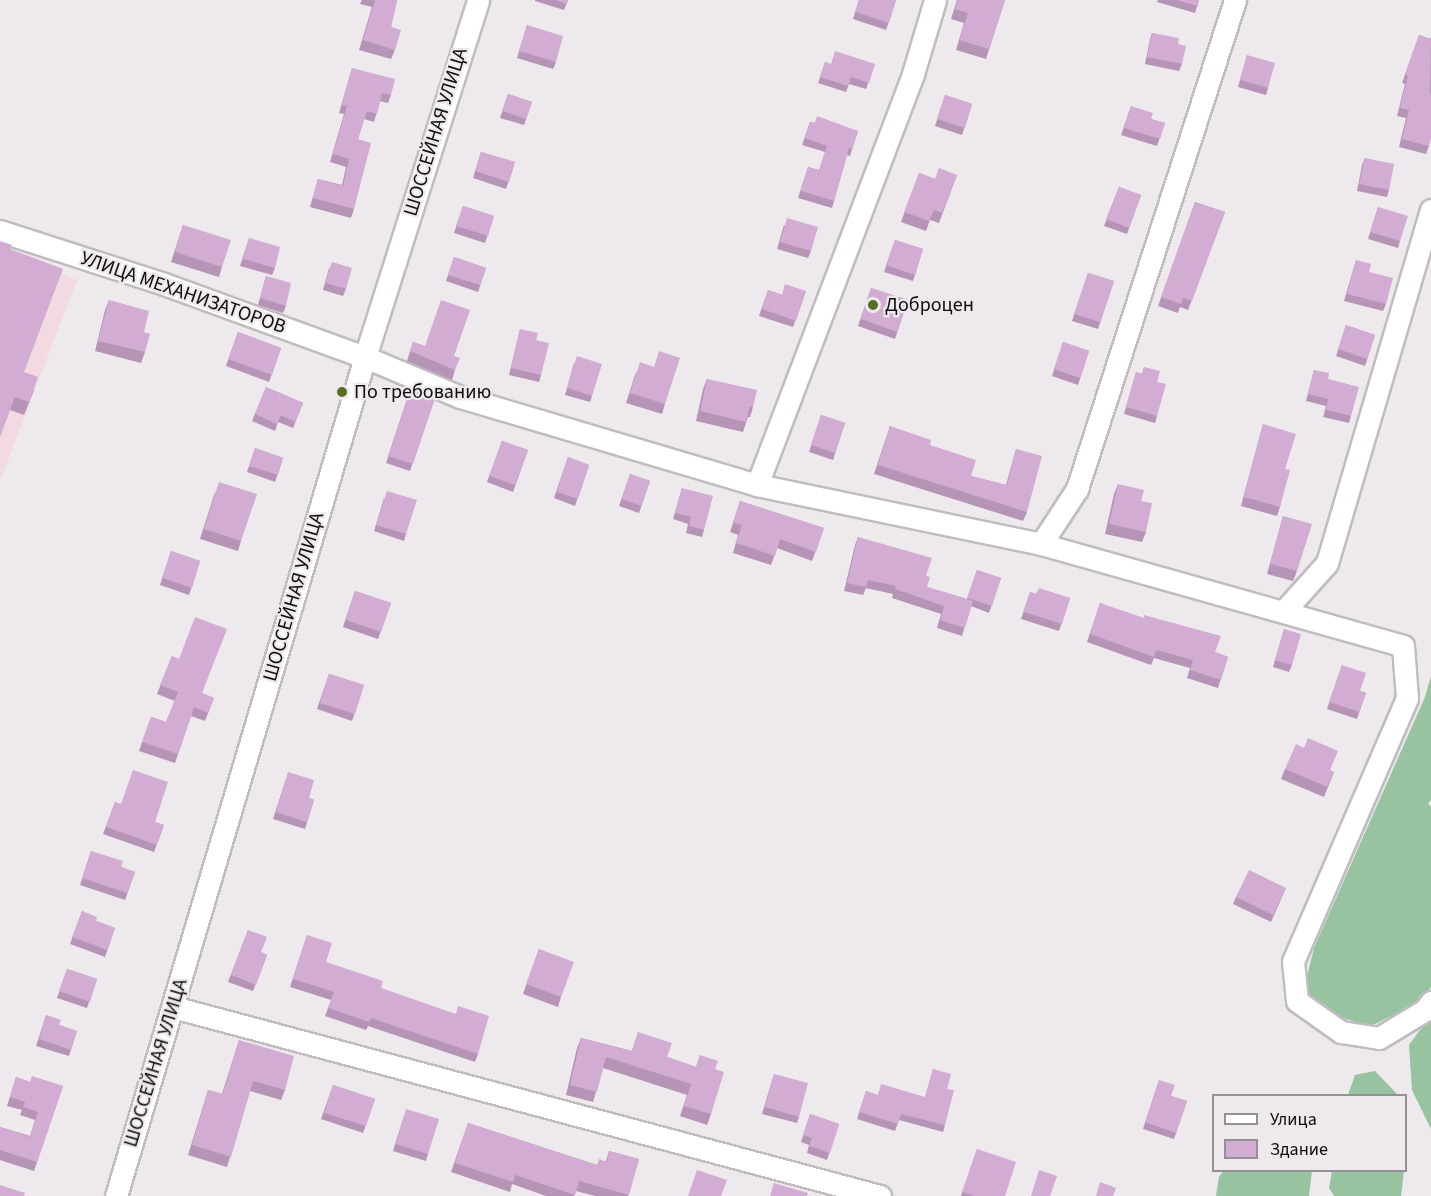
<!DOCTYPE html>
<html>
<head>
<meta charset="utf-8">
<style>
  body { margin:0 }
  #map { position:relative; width:1431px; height:1196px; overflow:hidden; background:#ede9ed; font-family:"Source Sans 3",sans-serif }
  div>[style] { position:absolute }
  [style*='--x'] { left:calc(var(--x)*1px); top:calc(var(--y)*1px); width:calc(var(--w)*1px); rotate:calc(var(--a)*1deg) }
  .industrial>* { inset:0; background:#f3d9e0 }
  .forest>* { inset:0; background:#98c3a1 }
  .roads { filter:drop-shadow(2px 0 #c0bcc0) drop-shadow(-2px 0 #c0bcc0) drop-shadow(0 2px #c0bcc0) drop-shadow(0 -2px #c0bcc0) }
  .minor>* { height:21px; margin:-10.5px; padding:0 10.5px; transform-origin:10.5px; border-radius:10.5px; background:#fff }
  .wall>* { inset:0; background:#b594b5 }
  .building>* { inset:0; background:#d2acd2 }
  .dots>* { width:16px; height:16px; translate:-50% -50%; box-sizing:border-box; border:3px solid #ede9ed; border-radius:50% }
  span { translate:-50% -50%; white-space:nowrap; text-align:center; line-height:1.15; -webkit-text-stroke:4.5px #ede9ed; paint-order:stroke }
  .street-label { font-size:20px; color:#0f0d0f }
  .poi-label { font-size:20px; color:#0f0d0f }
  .left { translate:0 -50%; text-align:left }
  .legend { position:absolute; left:1212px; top:1094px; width:195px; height:78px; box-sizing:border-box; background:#ede9ed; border:2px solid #949194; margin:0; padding:8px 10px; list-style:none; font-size:18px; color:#0f0d0f }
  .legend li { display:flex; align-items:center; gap:12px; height:30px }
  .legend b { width:30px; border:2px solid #949194 }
</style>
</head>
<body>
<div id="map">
  <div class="industrial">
    <div style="clip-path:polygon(0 253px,77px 280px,0 481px)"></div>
  </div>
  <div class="forest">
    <div style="clip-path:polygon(1431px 676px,1431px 800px,1428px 804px,1431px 806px,1431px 987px,1422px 1001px,1371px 1026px,1331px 1015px,1307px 996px,1305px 984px,1314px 948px,1425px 697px)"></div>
    <div style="clip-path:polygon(1431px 1015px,1431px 1129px,1412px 1090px,1409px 1045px)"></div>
    <div style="clip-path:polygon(1375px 1071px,1398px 1095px,1348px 1095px,1355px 1075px)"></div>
    <div style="clip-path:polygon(1224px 1170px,1312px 1171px,1309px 1196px,1216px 1196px,1219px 1177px)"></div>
    <div style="clip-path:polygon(1332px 1171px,1404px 1171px,1401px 1196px,1334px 1196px,1329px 1188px)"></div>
  </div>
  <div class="roads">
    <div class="minor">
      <div style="--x:0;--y:231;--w:172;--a:17.9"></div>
      <div style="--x:164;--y:284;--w:214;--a:20"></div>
      <div style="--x:365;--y:357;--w:103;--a:22.8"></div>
      <div style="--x:460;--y:397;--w:310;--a:16.5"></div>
      <div style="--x:757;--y:485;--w:290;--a:11.7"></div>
      <div style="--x:1041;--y:544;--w:376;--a:15.7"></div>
      <div style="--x:1403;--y:646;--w:52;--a:85.6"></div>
      <div style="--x:1407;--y:698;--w:287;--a:113.4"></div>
      <div style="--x:1293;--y:961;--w:40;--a:84.3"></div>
      <div style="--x:1297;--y:1001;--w:54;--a:35.2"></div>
      <div style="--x:1341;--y:1032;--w:38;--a:9"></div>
      <div style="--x:1379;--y:1038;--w:54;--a:-31.3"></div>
      <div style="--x:1425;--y:1010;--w:10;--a:-53"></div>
      <div style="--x:757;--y:485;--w:440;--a:-69.2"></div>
      <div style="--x:913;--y:74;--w:77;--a:-73.4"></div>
      <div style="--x:1041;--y:544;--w:66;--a:-56.8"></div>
      <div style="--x:1077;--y:489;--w:514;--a:-72.09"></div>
      <div style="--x:1284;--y:611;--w:64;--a:-48.1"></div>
      <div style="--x:1327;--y:563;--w:368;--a:-73.6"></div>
      <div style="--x:173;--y:1007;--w:732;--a:14.97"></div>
      <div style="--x:116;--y:1196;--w:875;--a:-73.47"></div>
      <div style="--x:365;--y:357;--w:374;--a:-72.4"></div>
    </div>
  </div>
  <div class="wall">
    <div style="clip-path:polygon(362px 0,397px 0,391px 27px,395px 50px,391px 59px,359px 50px,372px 7px,360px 4px)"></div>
    <div style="clip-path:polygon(535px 0,568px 0,564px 10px,535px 1px)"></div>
    <div style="clip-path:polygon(859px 0,896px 0,886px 30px,853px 19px)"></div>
    <div style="clip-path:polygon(957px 0,1005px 0,986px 59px,956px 50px,964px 23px,951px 19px)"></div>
    <div style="clip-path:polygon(1158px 0,1199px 0,1195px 13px,1157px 2px)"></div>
    <div style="clip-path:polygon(527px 25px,556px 62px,553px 69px,517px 58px)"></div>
    <div style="clip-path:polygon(1152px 33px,1178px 44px,1182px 64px,1179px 71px,1145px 64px,1150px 39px)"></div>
    <div style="clip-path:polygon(1419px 35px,1430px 39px,1431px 37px,1431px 92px,1429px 146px,1426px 154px,1399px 147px,1406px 118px,1397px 116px,1405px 84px,1402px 83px)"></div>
    <div style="clip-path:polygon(1247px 55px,1268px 88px,1266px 95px,1238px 87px)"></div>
    <div style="clip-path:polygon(825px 62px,830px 64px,875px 64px,866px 89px,849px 84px,846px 92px,818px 83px)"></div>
    <div style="clip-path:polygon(352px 68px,391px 95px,388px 103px,380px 101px,374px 122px,364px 119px,358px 139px,354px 209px,351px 218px,310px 207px,318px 179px,342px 185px,346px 167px,330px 162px,344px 114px,339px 113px)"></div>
    <div style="clip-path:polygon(508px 94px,532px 102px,524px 125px,500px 118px)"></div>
    <div style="clip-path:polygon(945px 95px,972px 104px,962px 135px,935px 126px)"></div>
    <div style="clip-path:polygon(1131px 106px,1151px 119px,1165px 123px,1157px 146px,1121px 135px)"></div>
    <div style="clip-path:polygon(810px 122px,858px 131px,850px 156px,847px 155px,832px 208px,798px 198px,808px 167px,819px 170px,825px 152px,802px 145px)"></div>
    <div style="clip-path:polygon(481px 152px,515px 162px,506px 189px,473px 178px)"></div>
    <div style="clip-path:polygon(1365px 158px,1389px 190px,1387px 197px,1357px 191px,1362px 165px)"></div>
    <div style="clip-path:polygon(919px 173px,935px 179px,957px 175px,939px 223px,930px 220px,926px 231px,901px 222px)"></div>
    <div style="clip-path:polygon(1119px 187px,1141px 195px,1127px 234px,1104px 226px)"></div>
    <div style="clip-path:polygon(1195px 202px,1225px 212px,1188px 310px,1180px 307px,1178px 313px,1158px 306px)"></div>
    <div style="clip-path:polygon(463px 206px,494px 216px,485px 243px,454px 233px)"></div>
    <div style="clip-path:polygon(1378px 207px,1400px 241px,1398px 248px,1368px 239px)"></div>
    <div style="clip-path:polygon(183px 225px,222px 267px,219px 277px,171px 262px)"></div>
    <div style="clip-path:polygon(784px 225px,811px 251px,808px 258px,777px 249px)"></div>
    <div style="clip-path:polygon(249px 238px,275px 268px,272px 275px,240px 266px)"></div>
    <div style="clip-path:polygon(895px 240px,923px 249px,913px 281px,884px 272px)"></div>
    <div style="clip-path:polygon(10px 249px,24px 372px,34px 390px,24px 415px,10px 410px)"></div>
    <div style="clip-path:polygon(454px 257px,486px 268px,478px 292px,446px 281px)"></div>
    <div style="clip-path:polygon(1356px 260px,1369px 272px,1386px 304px,1383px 311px,1344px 301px)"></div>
    <div style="clip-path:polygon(329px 268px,346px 289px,343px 296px,323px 290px)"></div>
    <div style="clip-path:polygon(1088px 273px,1114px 281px,1098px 329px,1072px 321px)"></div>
    <div style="clip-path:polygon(266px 276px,286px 306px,283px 313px,258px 305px)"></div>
    <div style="clip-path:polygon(871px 288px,908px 300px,895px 339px,858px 326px)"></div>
    <div style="clip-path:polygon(768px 290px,782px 295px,806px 291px,793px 327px,759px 316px)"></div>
    <div style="clip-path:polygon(109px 300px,144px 332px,145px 352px,141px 363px,95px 351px,105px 310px)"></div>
    <div style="clip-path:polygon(1346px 325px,1375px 335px,1365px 366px,1336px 356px)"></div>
    <div style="clip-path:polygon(520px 329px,536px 340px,541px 375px,539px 382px,509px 375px)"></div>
    <div style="clip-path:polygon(238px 332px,281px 348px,269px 382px,226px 366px)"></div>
    <div style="clip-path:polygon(413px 342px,454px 356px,455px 370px,452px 380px,407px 361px)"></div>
    <div style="clip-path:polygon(1063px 342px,1089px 351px,1078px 385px,1052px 376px)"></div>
    <div style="clip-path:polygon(574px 363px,592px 396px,590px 402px,565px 395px)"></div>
    <div style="clip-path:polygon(1144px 367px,1157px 382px,1157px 416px,1155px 423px,1124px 414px,1136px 372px,1142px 374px)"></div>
    <div style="clip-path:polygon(1314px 370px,1328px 379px,1351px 416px,1349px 423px,1323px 417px,1326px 406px,1306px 401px)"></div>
    <div style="clip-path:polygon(636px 372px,665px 404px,662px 414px,626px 403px)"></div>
    <div style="clip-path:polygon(707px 379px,753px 407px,750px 417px,748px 417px,743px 432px,696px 421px,703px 389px)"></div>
    <div style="clip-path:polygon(266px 387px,303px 403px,293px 428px,278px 422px,275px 431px,252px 421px)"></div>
    <div style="clip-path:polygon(410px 390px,435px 398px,410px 471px,386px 463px)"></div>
    <div style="clip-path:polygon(821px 415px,845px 423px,833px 460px,809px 452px)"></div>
    <div style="clip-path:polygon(1263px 424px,1285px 469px,1280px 507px,1277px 516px,1241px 506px)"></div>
    <div style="clip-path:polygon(890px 426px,930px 445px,971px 476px,1006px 485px,1016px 449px,1027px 512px,1023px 521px,874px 474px)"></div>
    <div style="clip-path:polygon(502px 441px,528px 450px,513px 492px,487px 482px)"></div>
    <div style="clip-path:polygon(255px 448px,283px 458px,275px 482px,247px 472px)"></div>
    <div style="clip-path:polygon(568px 457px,589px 465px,575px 506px,554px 498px)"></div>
    <div style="clip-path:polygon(630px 474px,650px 481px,639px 513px,619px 506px)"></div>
    <div style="clip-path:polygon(1118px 484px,1141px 501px,1146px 532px,1142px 542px,1105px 534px,1114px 494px)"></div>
    <div style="clip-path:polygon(682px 488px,704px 530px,702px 537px,686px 533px,688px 524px,673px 519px)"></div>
    <div style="clip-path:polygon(215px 492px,241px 541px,238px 551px,200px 539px)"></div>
    <div style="clip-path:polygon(384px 498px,406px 534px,404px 541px,374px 531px)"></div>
    <div style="clip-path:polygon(740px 501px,824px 528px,812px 561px,777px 548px,771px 565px,733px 553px,738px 535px,730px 532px)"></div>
    <div style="clip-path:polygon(1283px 516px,1297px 571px,1293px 581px,1267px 574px,1280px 527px)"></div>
    <div style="clip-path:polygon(858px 537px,926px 576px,927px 587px,967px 599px,977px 570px,1001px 578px,989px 613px,971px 606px,962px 636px,937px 628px,941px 614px,892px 598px,893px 594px,866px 588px,863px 595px,844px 591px,855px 545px)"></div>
    <div style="clip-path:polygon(171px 551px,200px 561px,189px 595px,160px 585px)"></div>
    <div style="clip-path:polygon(355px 591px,391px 603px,378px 639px,343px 627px)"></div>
    <div style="clip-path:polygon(1030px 592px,1036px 594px,1070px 598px,1059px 631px,1021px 619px)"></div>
    <div style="clip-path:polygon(1100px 603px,1215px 652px,1228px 657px,1218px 688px,1187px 678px,1190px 668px,1154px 658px,1151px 665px,1087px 642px)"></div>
    <div style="clip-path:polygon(1284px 629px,1292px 665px,1289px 672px,1273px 667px)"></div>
    <div style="clip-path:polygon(172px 656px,202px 693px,214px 698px,205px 721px,191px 716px,175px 763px,139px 751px,151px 717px,166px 722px,175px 701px,157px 694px)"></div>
    <div style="clip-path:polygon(1342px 665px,1360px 691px,1366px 693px,1357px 719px,1327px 709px)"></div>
    <div style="clip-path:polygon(329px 674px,364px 685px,352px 721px,317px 709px)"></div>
    <div style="clip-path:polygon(1285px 769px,1330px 770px,1334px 772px,1324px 797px,1281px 779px)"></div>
    <div style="clip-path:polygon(286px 779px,309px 798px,314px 800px,305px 829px,273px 819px)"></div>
    <div style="clip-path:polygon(115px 802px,155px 822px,164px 825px,154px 852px,103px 834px)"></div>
    <div style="clip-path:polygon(91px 851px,121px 867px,135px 872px,125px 900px,80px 885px)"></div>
    <div style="clip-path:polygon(1286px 888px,1271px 922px,1233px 904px,1236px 897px)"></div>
    <div style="clip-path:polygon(82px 911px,96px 921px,115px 928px,105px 957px,70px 944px)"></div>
    <div style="clip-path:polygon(248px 930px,261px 952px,267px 955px,253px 991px,228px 982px)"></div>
    <div style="clip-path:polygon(307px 935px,326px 962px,381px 988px,478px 1054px,475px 1062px,368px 1026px,366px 1030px,325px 1016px,331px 1000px,290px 987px)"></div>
    <div style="clip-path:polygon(539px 949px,561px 997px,558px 1007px,523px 994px)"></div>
    <div style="clip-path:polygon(67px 969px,97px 979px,87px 1008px,57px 998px)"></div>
    <div style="clip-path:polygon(46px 1015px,59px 1025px,77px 1031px,69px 1056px,36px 1046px)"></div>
    <div style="clip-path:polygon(638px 1032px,667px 1057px,696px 1067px,700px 1055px,715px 1069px,711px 1114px,707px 1125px,680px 1116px,687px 1095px,603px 1068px,593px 1102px,566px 1095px,577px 1048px,581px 1038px,632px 1051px)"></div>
    <div style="clip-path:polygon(239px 1040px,285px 1090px,281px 1100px,250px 1091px,227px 1167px,188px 1155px,208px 1090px,222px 1094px)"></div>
    <div style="clip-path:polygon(933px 1069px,947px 1089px,945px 1125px,943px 1132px,899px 1120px,895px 1131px,857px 1119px,866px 1091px,877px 1095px,925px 1097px)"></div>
    <div style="clip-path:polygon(774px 1074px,799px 1117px,797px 1123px,762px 1114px)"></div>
    <div style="clip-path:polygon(16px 1077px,30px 1082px,63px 1086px,34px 1171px,0 1160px,0 1127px,30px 1136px,35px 1120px,20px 1115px,22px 1110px,7px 1106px)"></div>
    <div style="clip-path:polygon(1159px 1080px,1171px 1096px,1187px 1101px,1174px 1139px,1143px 1129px)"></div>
    <div style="clip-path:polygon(333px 1085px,375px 1099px,363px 1133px,321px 1119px)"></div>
    <div style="clip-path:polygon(810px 1114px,839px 1124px,827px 1160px,807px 1153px,809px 1145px,801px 1142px)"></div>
    <div style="clip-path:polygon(404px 1116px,428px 1154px,426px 1161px,393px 1151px)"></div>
    <div style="clip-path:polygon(468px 1123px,597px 1165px,606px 1161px,609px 1151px,639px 1159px,628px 1196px,595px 1196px,576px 1191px,574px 1196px,546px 1196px,512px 1184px,510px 1192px,451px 1172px)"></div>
    <div style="clip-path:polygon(977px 1149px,1005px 1196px,961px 1196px)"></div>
  </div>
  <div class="building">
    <div style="clip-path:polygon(375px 0,397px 0,391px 27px,401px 30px,395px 50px,363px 40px)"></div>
    <div style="clip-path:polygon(555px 0,568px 0,567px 4px)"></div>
    <div style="clip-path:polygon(859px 0,896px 0,889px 23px,855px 12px)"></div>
    <div style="clip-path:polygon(958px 0,1005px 0,989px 49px,959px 40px,968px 13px,955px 9px)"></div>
    <div style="clip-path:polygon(1176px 0,1199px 0,1198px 6px)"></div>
    <div style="clip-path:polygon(527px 25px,563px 36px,556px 62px,519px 51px)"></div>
    <div style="clip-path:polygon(1152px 33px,1179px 38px,1178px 44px,1186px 46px,1182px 64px,1147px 57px)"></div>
    <div style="clip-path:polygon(1419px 35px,1431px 39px,1430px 95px,1431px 95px,1431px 138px,1429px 146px,1402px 139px,1409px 110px,1400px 108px,1408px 76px,1405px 74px)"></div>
    <div style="clip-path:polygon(835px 51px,875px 64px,869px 83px,851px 77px,848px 86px,820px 77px,825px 62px,831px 64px)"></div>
    <div style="clip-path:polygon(1247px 55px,1275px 63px,1268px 88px,1240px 80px)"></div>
    <div style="clip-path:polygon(352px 68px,395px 79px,391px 95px,382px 93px,377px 114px,367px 111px,358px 139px,371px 143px,354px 209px,313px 198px,318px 179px,343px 186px,349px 159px,333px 154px,347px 106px,342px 105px)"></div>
    <div style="clip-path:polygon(508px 94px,532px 102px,526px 119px,502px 111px)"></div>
    <div style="clip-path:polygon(945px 95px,972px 104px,965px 128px,937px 119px)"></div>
    <div style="clip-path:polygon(1131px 106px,1153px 113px,1151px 119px,1165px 123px,1160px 139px,1124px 128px)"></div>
    <div style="clip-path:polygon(817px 116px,858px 131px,852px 149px,849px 148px,834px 201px,801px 191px,808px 167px,819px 170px,827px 146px,805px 138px,810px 122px,815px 123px)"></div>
    <div style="clip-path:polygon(481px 152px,515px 162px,509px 182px,475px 171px)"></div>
    <div style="clip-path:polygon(1365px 158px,1394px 164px,1389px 190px,1359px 184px)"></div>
    <div style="clip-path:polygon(939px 168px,957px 175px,942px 213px,934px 210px,929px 221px,904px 212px,919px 173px,935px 179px)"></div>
    <div style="clip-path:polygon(1119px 187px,1141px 195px,1129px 228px,1106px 219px)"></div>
    <div style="clip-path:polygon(1195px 202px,1225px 212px,1192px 301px,1183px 298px,1181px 304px,1161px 297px)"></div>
    <div style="clip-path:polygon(463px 206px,494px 216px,488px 236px,456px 226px)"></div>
    <div style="clip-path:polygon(1378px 207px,1408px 216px,1400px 241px,1370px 232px)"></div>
    <div style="clip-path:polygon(787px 218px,818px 227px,811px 251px,780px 242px)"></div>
    <div style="clip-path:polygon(183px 225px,231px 240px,222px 267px,175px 252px)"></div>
    <div style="clip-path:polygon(249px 238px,280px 247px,275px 268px,243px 259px)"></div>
    <div style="clip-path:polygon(895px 240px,923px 249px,915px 275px,886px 265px)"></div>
    <div style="clip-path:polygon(0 241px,12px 245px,10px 249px,63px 269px,24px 372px,38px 377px,29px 402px,15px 397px,0 437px)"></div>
    <div style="clip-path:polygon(454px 257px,486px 268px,480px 285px,448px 275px)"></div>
    <div style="clip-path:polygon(1356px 260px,1371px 264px,1369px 272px,1393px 278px,1386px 304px,1347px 294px)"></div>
    <div style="clip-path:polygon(332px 262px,352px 268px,346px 289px,325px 283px)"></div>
    <div style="clip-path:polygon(1088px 273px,1114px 281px,1100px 322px,1074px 314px)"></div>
    <div style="clip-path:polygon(266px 276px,291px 283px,286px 306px,260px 298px)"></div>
    <div style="clip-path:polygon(785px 284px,806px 291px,796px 321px,762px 309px,768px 290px,782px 295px)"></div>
    <div style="clip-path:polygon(871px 288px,908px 300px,897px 332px,861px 319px)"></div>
    <div style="clip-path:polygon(109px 300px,149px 311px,144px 332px,150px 334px,145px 352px,98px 341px)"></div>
    <div style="clip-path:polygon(441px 300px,470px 310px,454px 356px,460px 358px,455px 370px,410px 351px,413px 342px,425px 346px)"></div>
    <div style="clip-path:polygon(1346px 325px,1375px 335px,1367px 359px,1338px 349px)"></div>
    <div style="clip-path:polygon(520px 329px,538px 333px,536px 340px,549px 343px,541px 375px,511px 368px)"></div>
    <div style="clip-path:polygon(238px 332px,281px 348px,272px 375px,228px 359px)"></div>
    <div style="clip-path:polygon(1063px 342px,1089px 351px,1080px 378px,1054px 369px)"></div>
    <div style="clip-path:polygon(659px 351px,680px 358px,665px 404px,630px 393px,640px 362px,654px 367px)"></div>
    <div style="clip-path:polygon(577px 356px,602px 364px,592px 396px,567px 388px)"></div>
    <div style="clip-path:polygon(1144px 367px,1160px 371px,1157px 382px,1166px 384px,1157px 416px,1126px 407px,1136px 372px,1142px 374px)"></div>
    <div style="clip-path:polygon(1314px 370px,1329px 373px,1328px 379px,1359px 387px,1351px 416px,1326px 410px,1328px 399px,1308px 394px)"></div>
    <div style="clip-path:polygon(707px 379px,757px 390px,753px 407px,750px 406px,746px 422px,700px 411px)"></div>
    <div style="clip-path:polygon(266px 387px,303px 403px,295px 422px,281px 415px,277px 424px,255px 414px)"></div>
    <div style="clip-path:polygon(410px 390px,435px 398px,413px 464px,388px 456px)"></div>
    <div style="clip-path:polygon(821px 415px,845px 423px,835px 453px,811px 445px)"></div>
    <div style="clip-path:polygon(1263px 424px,1296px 434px,1285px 469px,1290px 470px,1280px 507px,1244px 497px)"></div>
    <div style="clip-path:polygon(890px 426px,931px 440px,930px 445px,976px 460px,971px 476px,1007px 485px,1016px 449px,1042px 456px,1027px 512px,878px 465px)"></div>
    <div style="clip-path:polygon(502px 441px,528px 450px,515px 485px,489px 476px)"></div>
    <div style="clip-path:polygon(255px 448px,283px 458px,278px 475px,249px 466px)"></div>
    <div style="clip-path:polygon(568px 457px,589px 465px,578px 499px,557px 492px)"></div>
    <div style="clip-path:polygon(630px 474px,650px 481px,641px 506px,622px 499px)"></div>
    <div style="clip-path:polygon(219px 482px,257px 494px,241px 541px,204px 529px)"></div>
    <div style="clip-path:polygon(1118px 484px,1144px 490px,1141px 501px,1152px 503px,1146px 532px,1109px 524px)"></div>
    <div style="clip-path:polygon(682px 488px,713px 496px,704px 530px,689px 526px,691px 517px,675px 513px)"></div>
    <div style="clip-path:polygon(387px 491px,417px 500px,406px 534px,376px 525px)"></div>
    <div style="clip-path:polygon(740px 501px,824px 528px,816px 552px,780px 539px,775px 556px,736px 543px,742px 525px,733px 523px)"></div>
    <div style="clip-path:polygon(1283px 516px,1312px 524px,1297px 571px,1270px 564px)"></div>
    <div style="clip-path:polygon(858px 537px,932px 558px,926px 576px,930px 577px,927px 587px,973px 601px,965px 628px,940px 620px,944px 606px,895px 589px,896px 586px,868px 580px,866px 587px,847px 583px)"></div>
    <div style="clip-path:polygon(171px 551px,200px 561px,192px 588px,162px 578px)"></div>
    <div style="clip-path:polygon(977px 570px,1001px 578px,992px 606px,967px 598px)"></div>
    <div style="clip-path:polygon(1039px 588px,1070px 598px,1062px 624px,1024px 612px,1030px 592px,1036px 594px)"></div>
    <div style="clip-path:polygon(355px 591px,391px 603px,381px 632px,346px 620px)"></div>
    <div style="clip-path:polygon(1100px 603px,1144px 618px,1144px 615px,1221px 636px,1215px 652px,1228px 657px,1221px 680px,1190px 670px,1193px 660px,1156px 650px,1154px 657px,1090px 634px)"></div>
    <div style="clip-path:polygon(195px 617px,227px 629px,202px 693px,214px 698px,208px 713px,194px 707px,178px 754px,142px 742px,151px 717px,166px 722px,178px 692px,160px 685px,172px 656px,179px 659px)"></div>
    <div style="clip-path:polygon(1284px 629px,1301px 634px,1292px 665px,1275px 660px)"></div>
    <div style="clip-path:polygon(1342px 665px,1366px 673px,1360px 691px,1366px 693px,1359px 712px,1329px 702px)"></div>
    <div style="clip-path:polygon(329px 674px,364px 685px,355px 714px,320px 703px)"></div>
    <div style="clip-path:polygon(1308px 738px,1338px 751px,1330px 770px,1334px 772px,1327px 787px,1285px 769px,1296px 744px,1304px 748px)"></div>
    <div style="clip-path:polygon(133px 770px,168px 782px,155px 822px,164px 825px,157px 845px,106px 827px,115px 802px,121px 804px)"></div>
    <div style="clip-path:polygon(288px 772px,314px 780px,309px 798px,314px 800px,307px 822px,276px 812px)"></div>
    <div style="clip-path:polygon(91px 851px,123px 861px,121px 867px,135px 872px,127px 893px,82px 878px)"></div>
    <div style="clip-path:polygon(1249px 870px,1286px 888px,1273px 915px,1236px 897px)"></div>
    <div style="clip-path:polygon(82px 911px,97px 917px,96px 921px,115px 928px,107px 950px,72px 937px)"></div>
    <div style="clip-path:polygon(248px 930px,267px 937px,261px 952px,267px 955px,256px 985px,231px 975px)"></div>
    <div style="clip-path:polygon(307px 935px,332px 943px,326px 962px,383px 981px,381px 988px,456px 1014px,458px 1006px,489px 1016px,478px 1054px,371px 1018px,369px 1022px,328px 1008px,334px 992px,293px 979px)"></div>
    <div style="clip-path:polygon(539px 949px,574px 962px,561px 997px,526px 984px)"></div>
    <div style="clip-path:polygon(67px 969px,97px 979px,90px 1002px,59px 991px)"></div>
    <div style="clip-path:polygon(46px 1015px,61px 1020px,59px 1025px,77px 1031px,71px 1050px,39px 1039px)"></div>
    <div style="clip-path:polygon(638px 1032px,672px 1043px,667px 1057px,696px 1067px,700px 1055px,718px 1061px,715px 1069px,724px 1072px,711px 1114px,684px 1106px,691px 1084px,606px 1057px,597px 1092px,570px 1085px,581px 1038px,632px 1051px)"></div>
    <div style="clip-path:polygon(239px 1040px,294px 1056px,285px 1090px,253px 1081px,231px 1157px,192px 1145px,208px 1090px,223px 1094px)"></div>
    <div style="clip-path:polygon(933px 1069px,951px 1074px,947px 1089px,954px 1090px,945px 1125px,901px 1114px,898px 1124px,859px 1112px,866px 1091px,878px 1095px,881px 1084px,925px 1097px)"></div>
    <div style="clip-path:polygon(774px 1074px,808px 1083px,799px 1117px,765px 1107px)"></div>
    <div style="clip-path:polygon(32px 1076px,63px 1086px,37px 1162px,0 1150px,0 1127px,30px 1137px,38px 1112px,23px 1107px,25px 1102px,10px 1097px,16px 1077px,30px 1082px)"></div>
    <div style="clip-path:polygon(1159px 1080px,1175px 1085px,1171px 1096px,1187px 1101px,1176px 1133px,1145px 1122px)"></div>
    <div style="clip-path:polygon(333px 1085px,375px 1099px,366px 1126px,324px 1113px)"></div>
    <div style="clip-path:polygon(406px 1109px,439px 1119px,428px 1154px,396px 1144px)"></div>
    <div style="clip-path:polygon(810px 1114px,839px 1124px,830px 1153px,809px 1146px,812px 1138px,803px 1135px)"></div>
    <div style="clip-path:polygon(468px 1123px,597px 1165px,599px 1159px,607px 1162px,609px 1151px,639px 1159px,629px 1195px,579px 1181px,575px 1195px,515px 1175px,513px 1182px,455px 1163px)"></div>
    <div style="clip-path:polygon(977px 1149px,1016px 1162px,1005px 1196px,974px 1196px,962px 1192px)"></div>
    <div style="clip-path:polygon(697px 1170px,727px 1180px,721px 1196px,688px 1196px)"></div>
    <div style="clip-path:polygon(1039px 1170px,1057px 1176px,1050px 1196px,1031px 1196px)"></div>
    <div style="clip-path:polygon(1100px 1182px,1116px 1188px,1113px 1196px,1096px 1196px)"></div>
    <div style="clip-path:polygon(774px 1183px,808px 1193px,807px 1196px,770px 1196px)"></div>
    <div style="clip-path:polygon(0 1185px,25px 1193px,24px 1196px,0 1196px)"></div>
  </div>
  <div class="dots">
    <div style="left:873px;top:305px;background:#576f21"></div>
    <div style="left:342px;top:392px;background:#576f21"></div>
  </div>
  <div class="street-label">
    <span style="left:436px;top:132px;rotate:-73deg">ШОССЕЙНАЯ УЛИЦА</span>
    <span style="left:183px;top:293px;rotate:19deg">УЛИЦА МЕХАНИЗАТОРОВ</span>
    <span style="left:294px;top:597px;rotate:-74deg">ШОССЕЙНАЯ УЛИЦА</span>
    <span style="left:156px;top:1063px;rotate:-73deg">ШОССЕЙНАЯ УЛИЦА</span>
  </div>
  <div class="poi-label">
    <span class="left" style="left:885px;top:305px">Доброцен</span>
    <span class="left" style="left:354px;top:392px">По требованию</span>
  </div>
  <ul class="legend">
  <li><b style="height:8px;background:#fff"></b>Улица</li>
  <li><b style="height:16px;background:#d2acd2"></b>Здание</li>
  </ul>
</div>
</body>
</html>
